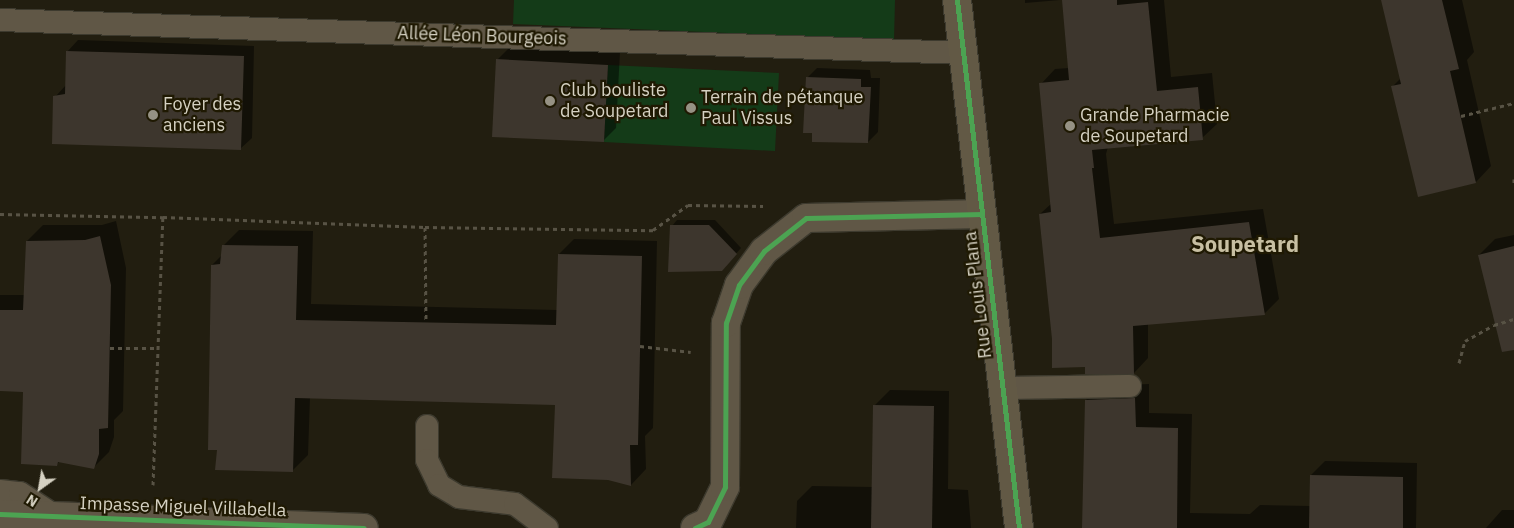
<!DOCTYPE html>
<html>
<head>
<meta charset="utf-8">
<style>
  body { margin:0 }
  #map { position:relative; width:1514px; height:528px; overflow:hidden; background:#221e10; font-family:"IBM Plex Sans",sans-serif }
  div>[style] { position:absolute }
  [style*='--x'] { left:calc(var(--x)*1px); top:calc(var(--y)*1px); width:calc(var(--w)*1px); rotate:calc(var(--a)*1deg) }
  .green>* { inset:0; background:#143b18 }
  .shadow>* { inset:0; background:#0007 }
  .building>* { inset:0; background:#3d362d }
  .path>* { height:3px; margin-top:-1.5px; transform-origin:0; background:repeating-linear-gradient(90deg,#585345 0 4px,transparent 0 8px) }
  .roads { filter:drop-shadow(1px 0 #3d3a2e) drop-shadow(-1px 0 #3d3a2e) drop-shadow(0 1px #3d3a2e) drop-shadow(0 -1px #3d3a2e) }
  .lane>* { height:22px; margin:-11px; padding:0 11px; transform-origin:11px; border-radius:11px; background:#605746 }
  .street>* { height:28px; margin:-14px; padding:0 14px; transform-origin:14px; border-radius:14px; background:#605746 }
  .secondary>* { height:28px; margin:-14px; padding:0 14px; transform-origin:14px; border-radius:14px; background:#625945 }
  .cycleway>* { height:5px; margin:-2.5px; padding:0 2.5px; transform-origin:2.5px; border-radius:2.5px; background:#4ca352 }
  .dots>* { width:14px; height:14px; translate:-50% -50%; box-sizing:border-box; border:2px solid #1f1902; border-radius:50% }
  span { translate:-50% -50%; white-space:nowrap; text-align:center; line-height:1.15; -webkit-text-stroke:4.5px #1f1902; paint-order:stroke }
  .street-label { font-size:18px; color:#d5d1c2 }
  .poi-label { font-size:18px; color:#d5d1c2 }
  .left { translate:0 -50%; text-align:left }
  .district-label { font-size:22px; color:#c7bfa2; font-weight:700 }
  .north { position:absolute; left:15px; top:463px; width:50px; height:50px; -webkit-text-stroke:4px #1f1902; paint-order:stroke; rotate:212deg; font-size:14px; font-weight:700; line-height:20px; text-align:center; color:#d5d1c2 }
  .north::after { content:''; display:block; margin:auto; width:18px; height:22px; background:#d5d1c2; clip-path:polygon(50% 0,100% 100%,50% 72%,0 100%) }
</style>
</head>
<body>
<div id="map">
  <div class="green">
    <div style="clip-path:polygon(514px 0,895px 0,894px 40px,513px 24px)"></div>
    <div style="clip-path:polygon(608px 65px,779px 73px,775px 151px,604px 142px)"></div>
  </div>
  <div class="shadow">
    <div style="clip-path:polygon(1025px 0,1060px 0,1025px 3px)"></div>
    <div style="clip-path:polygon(1064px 0,1164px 0,1171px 77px,1212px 73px,1217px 124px,1202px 138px,1108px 147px,1106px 154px,1114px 224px,1263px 209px,1279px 299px,1265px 313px,1148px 324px,1148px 358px,1134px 373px,1087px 366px,1054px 339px,1040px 214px,1052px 203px,1041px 84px,1055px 69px,1069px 68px)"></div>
    <div style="clip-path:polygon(1382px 0,1462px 0,1474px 52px,1467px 60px,1491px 166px,1476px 182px,1392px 87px,1401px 78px)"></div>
    <div style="clip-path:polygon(78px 40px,254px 46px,252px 138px,240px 149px,55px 97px,66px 85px,67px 52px)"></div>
    <div style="clip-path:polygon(510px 47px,620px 52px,616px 128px,603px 141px,497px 60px)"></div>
    <div style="clip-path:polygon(817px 68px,870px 70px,871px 78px,880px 78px,878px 132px,868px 142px,807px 78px)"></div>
    <div style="clip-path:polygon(677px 220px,715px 220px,741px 248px,727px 264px,672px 226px)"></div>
    <div style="clip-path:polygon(116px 221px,126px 268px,123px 411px,114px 420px,114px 437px,109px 452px,93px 468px,60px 461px,56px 465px,24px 391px,0 390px,0 295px,25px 295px,27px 241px,43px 225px,102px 225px)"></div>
    <div style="clip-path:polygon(239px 230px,313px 231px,311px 304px,557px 310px,559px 254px,574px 239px,657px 241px,653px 428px,645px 436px,646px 469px,631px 485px,556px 403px,310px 397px,308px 455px,292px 471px,218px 448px,212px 265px,222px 255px,223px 246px)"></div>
    <div style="clip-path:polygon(1514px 235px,1514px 308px,1479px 255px,1495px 239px)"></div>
    <div style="clip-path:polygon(1149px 384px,1149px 413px,1192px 414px,1190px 513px,1250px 514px,1260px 505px,1310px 506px,1311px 475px,1325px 461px,1417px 463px,1416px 528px,1084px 528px,1086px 400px,1101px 386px)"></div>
    <div style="clip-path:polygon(890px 390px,949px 391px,948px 489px,968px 490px,971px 528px,796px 528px,797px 501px,812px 486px,873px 487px,874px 406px)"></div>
    <div style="clip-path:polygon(1502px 510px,1514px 510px,1514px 528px,1486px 528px)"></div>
  </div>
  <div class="building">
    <div style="clip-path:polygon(1062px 0,1117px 0,1117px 5px,1148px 2px,1157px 91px,1198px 87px,1203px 140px,1092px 150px,1094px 168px,1092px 168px,1100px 238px,1249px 222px,1265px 315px,1133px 326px,1134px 374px,1085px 374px,1085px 367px,1052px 368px,1052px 339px,1039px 214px,1051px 212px,1039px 83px,1069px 80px)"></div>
    <div style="clip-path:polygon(1381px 0,1442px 0,1459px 69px,1450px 71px,1476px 183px,1418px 197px,1391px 86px,1401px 84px)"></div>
    <div style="clip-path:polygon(66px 51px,244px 56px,241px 150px,52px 144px,53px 96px,65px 94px)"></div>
    <div style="clip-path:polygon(496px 59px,608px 65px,604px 142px,492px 137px)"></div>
    <div style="clip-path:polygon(806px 77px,861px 79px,861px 87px,871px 87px,868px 143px,812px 142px,812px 133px,803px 133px)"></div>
    <div style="clip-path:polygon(670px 225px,709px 225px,737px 254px,722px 271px,668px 272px)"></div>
    <div style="clip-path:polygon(100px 236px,111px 285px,108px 428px,99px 429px,99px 454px,94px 469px,58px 462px,57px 466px,21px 464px,23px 392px,0 391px,0 310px,23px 310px,26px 241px,85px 240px)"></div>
    <div style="clip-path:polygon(222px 245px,298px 246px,296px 320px,556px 325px,558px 254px,642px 256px,638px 445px,630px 445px,631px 486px,608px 480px,552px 478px,555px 405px,295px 398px,293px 472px,215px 470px,217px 450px,208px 450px,211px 265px,220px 264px)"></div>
    <div style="clip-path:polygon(1514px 246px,1514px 350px,1502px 352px,1478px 255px)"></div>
    <div style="clip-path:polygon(1135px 398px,1136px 427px,1178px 428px,1177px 528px,1082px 528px,1085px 400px)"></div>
    <div style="clip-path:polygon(873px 405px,934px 406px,932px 528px,871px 528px)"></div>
    <div style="clip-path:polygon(1310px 475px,1403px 477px,1403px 528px,1309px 528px)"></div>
  </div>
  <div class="path">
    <div style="--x:1461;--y:116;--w:55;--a:-13.8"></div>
    <div style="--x:1514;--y:179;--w:4;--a:90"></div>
    <div style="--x:0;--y:214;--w:163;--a:1.1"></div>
    <div style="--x:163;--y:217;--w:262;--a:2.2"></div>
    <div style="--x:425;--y:227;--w:228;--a:0.8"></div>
    <div style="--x:653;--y:230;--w:43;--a:-35.5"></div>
    <div style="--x:688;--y:205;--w:75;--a:0.8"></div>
    <div style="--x:425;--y:227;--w:95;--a:89.4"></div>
    <div style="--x:640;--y:346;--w:51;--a:6.7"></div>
    <div style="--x:110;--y:348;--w:48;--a:0"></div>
    <div style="--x:1459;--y:363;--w:23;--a:-75"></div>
    <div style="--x:1465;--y:341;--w:33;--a:-29"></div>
    <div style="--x:1494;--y:325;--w:21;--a:-17"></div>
    <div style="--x:153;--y:485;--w:268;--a:-87.9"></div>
  </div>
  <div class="roads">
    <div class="lane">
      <div style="--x:0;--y:20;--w:964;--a:1.96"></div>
      <div style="--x:1003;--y:388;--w:127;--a:-0.9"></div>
      <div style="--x:427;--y:426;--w:34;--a:90"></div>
      <div style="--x:427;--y:460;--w:28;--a:64"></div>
      <div style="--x:439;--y:485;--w:23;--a:31"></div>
      <div style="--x:459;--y:497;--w:56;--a:7.1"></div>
      <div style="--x:515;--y:504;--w:40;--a:37"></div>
      <div style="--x:0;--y:491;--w:20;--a:6"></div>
      <div style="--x:20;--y:493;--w:42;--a:33.3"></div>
    </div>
    <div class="street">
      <div style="--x:0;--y:514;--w:364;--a:2.2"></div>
      <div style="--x:695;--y:528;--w:14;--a:-25"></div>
      <div style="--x:708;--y:522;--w:39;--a:-64"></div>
      <div style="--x:725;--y:487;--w:164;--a:-89.7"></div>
      <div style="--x:726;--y:323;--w:40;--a:-71.1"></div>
      <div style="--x:739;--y:285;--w:42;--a:-53.7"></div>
      <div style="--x:764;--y:251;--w:53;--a:-38.2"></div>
      <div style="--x:806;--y:218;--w:176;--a:-1.3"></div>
    </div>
    <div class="secondary">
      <div style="--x:957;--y:0;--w:532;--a:83.3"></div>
    </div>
  </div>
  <div class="cycleway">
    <div style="--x:957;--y:0;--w:532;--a:83.3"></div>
    <div style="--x:0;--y:514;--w:364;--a:2.2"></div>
    <div style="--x:695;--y:528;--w:14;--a:-25"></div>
    <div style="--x:708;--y:522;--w:39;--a:-64"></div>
    <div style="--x:725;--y:487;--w:164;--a:-89.7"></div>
    <div style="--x:726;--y:323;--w:40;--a:-71.1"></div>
    <div style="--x:739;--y:285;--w:42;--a:-53.7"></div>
    <div style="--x:764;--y:251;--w:53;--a:-38.2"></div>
    <div style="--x:806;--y:218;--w:176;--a:-1.3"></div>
  </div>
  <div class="dots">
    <div style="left:550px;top:101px;background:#969284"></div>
    <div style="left:691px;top:108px;background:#969284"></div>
    <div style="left:153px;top:115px;background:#969284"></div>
    <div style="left:1070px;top:126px;background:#969284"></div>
  </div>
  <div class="street-label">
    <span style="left:482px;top:36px;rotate:2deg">Allée Léon Bourgeois</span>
    <span style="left:978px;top:295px;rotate:-97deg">Rue Louis Plana</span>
    <span style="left:183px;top:507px;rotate:2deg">Impasse Miguel Villabella</span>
  </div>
  <div class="poi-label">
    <span class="left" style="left:560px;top:101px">Club bouliste<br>de Soupetard</span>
    <span class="left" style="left:701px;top:108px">Terrain de pétanque<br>Paul Vissus</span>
    <span class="left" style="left:163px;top:115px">Foyer des<br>anciens</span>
    <span class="left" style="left:1080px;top:126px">Grande Pharmacie<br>de Soupetard</span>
  </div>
  <div class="district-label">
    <span style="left:1245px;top:244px">Soupetard</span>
  </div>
  <div class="north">N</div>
</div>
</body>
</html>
